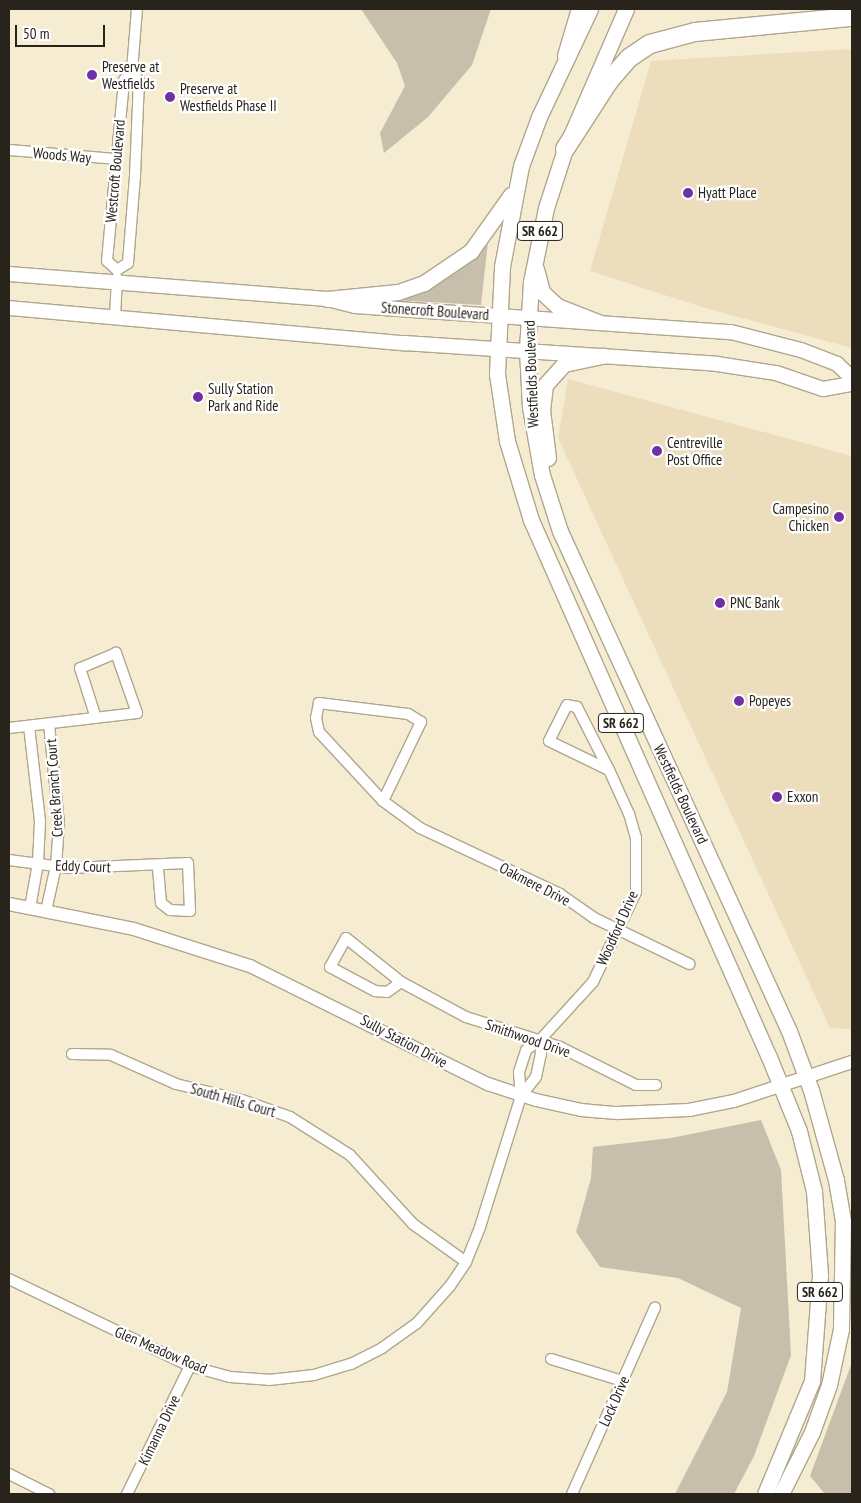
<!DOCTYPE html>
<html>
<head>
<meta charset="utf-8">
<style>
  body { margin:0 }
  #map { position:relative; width:861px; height:1503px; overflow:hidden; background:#f6ecd1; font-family:"PT Sans Narrow",sans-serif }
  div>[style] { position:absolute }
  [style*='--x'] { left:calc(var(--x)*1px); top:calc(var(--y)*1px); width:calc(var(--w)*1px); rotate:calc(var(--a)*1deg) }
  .built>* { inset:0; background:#ecdebd }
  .green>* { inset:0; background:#c7bfac }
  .roads { filter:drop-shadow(1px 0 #b0a68d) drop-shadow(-1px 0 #b0a68d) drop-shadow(0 1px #b0a68d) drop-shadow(0 -1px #b0a68d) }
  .minor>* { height:10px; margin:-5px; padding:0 5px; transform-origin:5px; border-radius:5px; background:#fff }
  .tertiary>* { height:12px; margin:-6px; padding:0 6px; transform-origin:6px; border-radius:6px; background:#fff }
  .secondary>* { height:14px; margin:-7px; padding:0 7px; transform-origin:7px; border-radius:7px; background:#fff }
  .primary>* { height:15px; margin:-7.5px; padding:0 7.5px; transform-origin:7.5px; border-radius:7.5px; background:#fff }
  .motorway>* { height:18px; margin:-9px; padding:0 9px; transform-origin:9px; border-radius:9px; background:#fff }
  .dots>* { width:14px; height:14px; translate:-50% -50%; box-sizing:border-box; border:2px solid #fff; border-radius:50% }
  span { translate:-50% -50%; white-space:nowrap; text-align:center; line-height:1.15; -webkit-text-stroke:4.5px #fff; paint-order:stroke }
  .shield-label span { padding:1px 4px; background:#fff; border:1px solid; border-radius:4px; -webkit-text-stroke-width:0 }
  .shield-label { font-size:14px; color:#28241b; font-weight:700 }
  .poi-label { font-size:15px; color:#28241b }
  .left { translate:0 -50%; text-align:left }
  .right { translate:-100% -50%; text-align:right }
  .street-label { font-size:15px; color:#28241b }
  .frame { position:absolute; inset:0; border:10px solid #28241b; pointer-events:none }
  .scale { position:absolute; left:15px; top:25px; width:90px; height:22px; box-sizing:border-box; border:2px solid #28241b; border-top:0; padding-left:6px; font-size:15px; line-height:18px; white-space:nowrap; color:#28241b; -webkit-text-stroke:4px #fff; paint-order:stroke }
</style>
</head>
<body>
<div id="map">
  <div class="built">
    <div style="clip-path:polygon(852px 49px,852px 348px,705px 308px,590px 271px,651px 61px)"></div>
    <div style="clip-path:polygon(568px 379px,852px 456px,852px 1029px,830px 1028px,558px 438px)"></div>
  </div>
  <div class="green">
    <div style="clip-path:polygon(361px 9px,491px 9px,472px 65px,428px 117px,384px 153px,380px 133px,405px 86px,397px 63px)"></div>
    <div style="clip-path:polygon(488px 242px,481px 305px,394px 300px,424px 291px,448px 278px)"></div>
    <div style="clip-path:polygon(761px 1120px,781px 1170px,791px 1355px,754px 1456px,734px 1494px,675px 1494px,727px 1392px,741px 1308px,678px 1278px,600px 1267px,576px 1232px,591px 1178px,593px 1147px,671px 1138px)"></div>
    <div style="clip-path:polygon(852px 1351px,852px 1494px,825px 1494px,810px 1476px,851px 1365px)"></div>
  </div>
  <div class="roads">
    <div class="minor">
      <div style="--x:9;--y:150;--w:107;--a:4.8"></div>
      <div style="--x:117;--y:270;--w:13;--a:-138"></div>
      <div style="--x:107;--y:261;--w:182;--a:-84.6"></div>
      <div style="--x:124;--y:80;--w:12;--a:-48"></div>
      <div style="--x:132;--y:71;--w:62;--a:-85.4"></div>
      <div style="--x:117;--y:270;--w:13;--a:-32"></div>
      <div style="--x:128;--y:263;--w:87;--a:-85.4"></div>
      <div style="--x:135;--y:176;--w:95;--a:-87.6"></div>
      <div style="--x:139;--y:81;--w:12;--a:-125"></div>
      <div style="--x:115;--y:317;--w:39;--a:-87"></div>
      <div style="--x:29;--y:726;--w:96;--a:83.4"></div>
      <div style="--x:40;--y:821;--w:42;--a:92.7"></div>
      <div style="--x:38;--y:863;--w:46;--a:100.1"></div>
      <div style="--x:9;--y:728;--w:129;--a:-6.7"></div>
      <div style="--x:137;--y:713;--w:64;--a:-109.3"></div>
      <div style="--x:116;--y:653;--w:39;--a:157"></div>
      <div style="--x:80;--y:668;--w:52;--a:72.3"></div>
      <div style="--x:383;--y:801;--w:88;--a:-64.3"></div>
      <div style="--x:421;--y:722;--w:15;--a:-148"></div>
      <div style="--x:408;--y:714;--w:90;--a:-173"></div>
      <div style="--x:319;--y:703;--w:15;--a:101"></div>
      <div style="--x:316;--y:718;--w:14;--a:78"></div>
      <div style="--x:319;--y:732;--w:94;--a:47.2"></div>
      <div style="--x:383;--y:801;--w:46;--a:36.1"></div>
      <div style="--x:420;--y:828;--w:155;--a:25.2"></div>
      <div style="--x:560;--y:894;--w:42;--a:35.2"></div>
      <div style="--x:594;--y:918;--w:106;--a:25.8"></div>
      <div style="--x:9;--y:860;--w:62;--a:7.5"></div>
      <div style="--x:70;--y:868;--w:118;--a:-2.4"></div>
      <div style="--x:188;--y:863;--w:48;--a:87.6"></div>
      <div style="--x:190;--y:911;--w:20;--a:-177"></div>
      <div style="--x:170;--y:910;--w:11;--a:-142"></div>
      <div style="--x:161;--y:903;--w:37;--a:-95"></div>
      <div style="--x:46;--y:911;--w:46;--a:-77.5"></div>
      <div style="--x:56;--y:866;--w:42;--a:-85.9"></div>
      <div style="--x:59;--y:824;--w:100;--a:-95.7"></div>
      <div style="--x:401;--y:982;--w:17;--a:144"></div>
      <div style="--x:387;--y:992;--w:12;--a:-175"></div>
      <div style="--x:375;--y:991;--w:51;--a:-151.9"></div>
      <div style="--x:330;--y:967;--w:33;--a:-61"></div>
      <div style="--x:346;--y:938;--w:70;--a:38.7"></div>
      <div style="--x:401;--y:982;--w:74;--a:28.3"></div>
      <div style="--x:466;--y:1017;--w:99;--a:17.7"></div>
      <div style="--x:560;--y:1047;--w:85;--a:26.6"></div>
      <div style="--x:636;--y:1085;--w:20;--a:0"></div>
      <div style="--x:72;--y:1054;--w:39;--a:1"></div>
      <div style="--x:111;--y:1055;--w:71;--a:24"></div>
      <div style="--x:176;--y:1084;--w:68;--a:13.6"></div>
      <div style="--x:242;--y:1100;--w:51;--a:19.5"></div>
      <div style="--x:290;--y:1117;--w:71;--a:32.3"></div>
      <div style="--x:350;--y:1155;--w:93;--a:47.6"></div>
      <div style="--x:413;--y:1224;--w:65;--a:35.6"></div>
      <div style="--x:521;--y:1096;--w:24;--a:-52"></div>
      <div style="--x:536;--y:1077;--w:24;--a:-78"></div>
      <div style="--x:541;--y:1054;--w:14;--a:-94"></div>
      <div style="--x:9;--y:1279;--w:201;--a:25.7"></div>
      <div style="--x:190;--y:1366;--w:41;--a:15.4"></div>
      <div style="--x:230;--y:1377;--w:39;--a:4"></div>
      <div style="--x:269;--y:1380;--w:45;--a:-6.3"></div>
      <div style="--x:314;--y:1375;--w:39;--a:-17"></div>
      <div style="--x:351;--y:1364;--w:35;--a:-27"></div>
      <div style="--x:382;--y:1348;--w:43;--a:-35.5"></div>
      <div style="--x:417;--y:1323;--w:50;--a:-48.3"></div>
      <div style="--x:450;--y:1286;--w:29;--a:-56"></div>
      <div style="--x:466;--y:1262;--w:38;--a:-68"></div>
      <div style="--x:480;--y:1227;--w:137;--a:-72.6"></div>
      <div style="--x:521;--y:1096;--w:24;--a:-95"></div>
      <div style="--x:519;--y:1072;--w:23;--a:-72"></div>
      <div style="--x:526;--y:1050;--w:17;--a:-36"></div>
      <div style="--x:540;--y:1040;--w:79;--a:-47.6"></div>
      <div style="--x:593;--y:982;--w:100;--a:-64.5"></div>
      <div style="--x:636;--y:892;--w:54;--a:-90"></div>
      <div style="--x:636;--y:838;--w:25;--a:-106"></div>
      <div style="--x:629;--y:814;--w:48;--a:-114.4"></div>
      <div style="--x:609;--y:770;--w:71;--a:-116.9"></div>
      <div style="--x:577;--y:707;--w:10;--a:-169"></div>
      <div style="--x:567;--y:705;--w:40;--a:116.6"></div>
      <div style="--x:549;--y:741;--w:67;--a:25.8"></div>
      <div style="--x:551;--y:1359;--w:75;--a:17"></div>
      <div style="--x:9;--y:1474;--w:45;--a:26.6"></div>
      <div style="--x:127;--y:1494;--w:143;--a:-63.8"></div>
      <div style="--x:572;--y:1494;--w:204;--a:-66"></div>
    </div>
    <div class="tertiary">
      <div style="--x:9;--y:904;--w:127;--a:11.3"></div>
      <div style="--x:134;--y:929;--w:122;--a:17.7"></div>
      <div style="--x:250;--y:966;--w:266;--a:26.4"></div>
      <div style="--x:488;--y:1084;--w:51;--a:18.4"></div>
      <div style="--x:536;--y:1100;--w:46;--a:12.5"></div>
      <div style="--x:581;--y:1110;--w:36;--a:5"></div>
      <div style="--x:617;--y:1113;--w:72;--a:-2.4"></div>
      <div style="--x:689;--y:1110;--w:46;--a:-11.3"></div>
      <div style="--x:734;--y:1101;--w:124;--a:-18.3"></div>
    </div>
    <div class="secondary">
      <div style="--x:9;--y:274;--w:319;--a:4.5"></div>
      <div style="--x:327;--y:299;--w:29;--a:14"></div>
      <div style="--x:355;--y:306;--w:377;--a:4"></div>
      <div style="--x:731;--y:332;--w:72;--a:14.4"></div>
      <div style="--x:801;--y:350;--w:39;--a:21"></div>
      <div style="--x:837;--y:364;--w:21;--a:43"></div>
      <div style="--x:9;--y:308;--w:397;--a:5.1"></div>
      <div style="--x:404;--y:343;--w:314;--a:3.8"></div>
      <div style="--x:717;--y:364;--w:60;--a:8.7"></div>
      <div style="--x:776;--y:373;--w:50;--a:18.8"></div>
      <div style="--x:823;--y:389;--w:29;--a:-10"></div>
    </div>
    <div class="primary">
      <div style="--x:590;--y:9;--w:119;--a:115.3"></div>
      <div style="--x:539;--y:117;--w:52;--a:110.2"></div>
      <div style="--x:521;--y:166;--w:103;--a:100.7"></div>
      <div style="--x:502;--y:267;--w:107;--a:92.7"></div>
      <div style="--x:497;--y:374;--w:68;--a:81.5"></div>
      <div style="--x:507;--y:441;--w:83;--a:73.1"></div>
      <div style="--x:531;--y:520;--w:587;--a:66.1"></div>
      <div style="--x:769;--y:1057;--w:80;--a:67.9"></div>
      <div style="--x:799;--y:1131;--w:62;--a:76"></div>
      <div style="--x:814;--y:1191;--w:84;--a:85.9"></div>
      <div style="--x:820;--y:1275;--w:106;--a:94.3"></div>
      <div style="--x:812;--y:1381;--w:122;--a:112.6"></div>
      <div style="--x:626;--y:9;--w:153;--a:113.5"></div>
      <div style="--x:565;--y:149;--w:62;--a:107.9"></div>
      <div style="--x:546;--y:208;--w:76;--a:101.5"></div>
      <div style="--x:531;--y:282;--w:68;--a:93.4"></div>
      <div style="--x:527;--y:350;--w:57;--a:87"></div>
      <div style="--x:530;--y:407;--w:69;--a:80"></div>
      <div style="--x:542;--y:475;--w:59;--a:72.2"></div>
      <div style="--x:560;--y:531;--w:550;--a:65.39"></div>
      <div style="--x:789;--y:1031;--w:63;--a:69.6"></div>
      <div style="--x:811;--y:1090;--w:93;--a:74.5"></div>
      <div style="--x:836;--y:1180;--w:42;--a:80.3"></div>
      <div style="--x:843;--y:1221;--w:108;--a:91.1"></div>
      <div style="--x:841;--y:1329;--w:57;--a:102.1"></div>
      <div style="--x:829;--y:1385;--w:50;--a:109.9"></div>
      <div style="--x:812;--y:1432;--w:69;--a:116.6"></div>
      <div style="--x:536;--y:269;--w:24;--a:75"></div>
      <div style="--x:542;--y:292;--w:21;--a:43"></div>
      <div style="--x:557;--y:306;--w:44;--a:21.3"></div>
      <div style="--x:327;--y:299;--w:71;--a:-5.6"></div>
      <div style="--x:398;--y:292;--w:28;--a:-19"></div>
      <div style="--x:424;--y:283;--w:57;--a:-34.2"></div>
      <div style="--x:471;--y:251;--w:69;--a:-54.5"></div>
      <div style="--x:548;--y:458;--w:48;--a:-97.1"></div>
      <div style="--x:542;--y:410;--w:25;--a:-83"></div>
      <div style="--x:545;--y:385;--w:28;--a:-48"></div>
      <div style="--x:564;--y:364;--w:40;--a:-12"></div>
    </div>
    <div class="motorway">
      <div style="--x:567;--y:56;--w:49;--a:-73.4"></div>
      <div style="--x:565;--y:149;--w:81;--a:-57.1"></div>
      <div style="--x:609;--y:81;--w:30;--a:-49"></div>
      <div style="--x:629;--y:58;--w:25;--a:-34"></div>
      <div style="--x:650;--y:44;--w:47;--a:-14.9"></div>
      <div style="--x:695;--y:32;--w:158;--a:-5.5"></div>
    </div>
  </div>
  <div class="dots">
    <div style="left:92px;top:75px;background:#7030a5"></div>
    <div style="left:170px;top:97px;background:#7030a5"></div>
    <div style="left:688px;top:193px;background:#7030a5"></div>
    <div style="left:198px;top:397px;background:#7030a5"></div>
    <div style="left:657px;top:451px;background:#7030a5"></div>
    <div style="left:839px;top:517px;background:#7030a5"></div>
    <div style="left:720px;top:603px;background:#7030a5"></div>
    <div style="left:739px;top:701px;background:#7030a5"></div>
    <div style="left:777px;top:797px;background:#7030a5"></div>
  </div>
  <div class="shield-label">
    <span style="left:540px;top:231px">SR 662</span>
    <span style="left:621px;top:723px">SR 662</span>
    <span style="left:820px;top:1292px">SR 662</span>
  </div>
  <div class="poi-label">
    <span class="left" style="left:102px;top:75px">Preserve at<br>Westfields</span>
    <span class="left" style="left:180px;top:97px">Preserve at<br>Westfields Phase II</span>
    <span class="left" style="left:698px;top:193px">Hyatt Place</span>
    <span class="left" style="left:208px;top:397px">Sully Station<br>Park and Ride</span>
    <span class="left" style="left:667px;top:451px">Centreville<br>Post Office</span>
    <span class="right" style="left:829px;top:517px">Campesino<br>Chicken</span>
    <span class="left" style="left:730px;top:603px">PNC Bank</span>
    <span class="left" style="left:749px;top:701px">Popeyes</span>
    <span class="left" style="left:787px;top:797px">Exxon</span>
  </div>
  <div class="street-label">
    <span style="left:62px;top:155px;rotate:5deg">Woods Way</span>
    <span style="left:115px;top:171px;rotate:-85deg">Westcroft Boulevard</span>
    <span style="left:435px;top:311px;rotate:4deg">Stonecroft Boulevard</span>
    <span style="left:531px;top:374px;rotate:-92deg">Westfields Boulevard</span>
    <span style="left:54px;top:788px;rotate:-94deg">Creek Branch Court</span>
    <span style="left:681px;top:794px;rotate:65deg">Westfields Boulevard</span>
    <span style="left:83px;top:866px;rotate:2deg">Eddy Court</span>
    <span style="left:535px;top:884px;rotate:27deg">Oakmere Drive</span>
    <span style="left:617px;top:928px;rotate:-66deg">Woodford Drive</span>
    <span style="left:528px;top:1038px;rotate:19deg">Smithwood Drive</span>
    <span style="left:404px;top:1041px;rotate:28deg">Sully Station Drive</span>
    <span style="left:233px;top:1100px;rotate:16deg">South Hills Court</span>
    <span style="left:161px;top:1350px;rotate:23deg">Glen Meadow Road</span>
    <span style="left:614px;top:1401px;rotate:-66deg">Lock Drive</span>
    <span style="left:159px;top:1430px;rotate:-64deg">Kimanna Drive</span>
  </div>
  <div class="frame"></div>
  <div class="scale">50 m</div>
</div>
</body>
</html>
